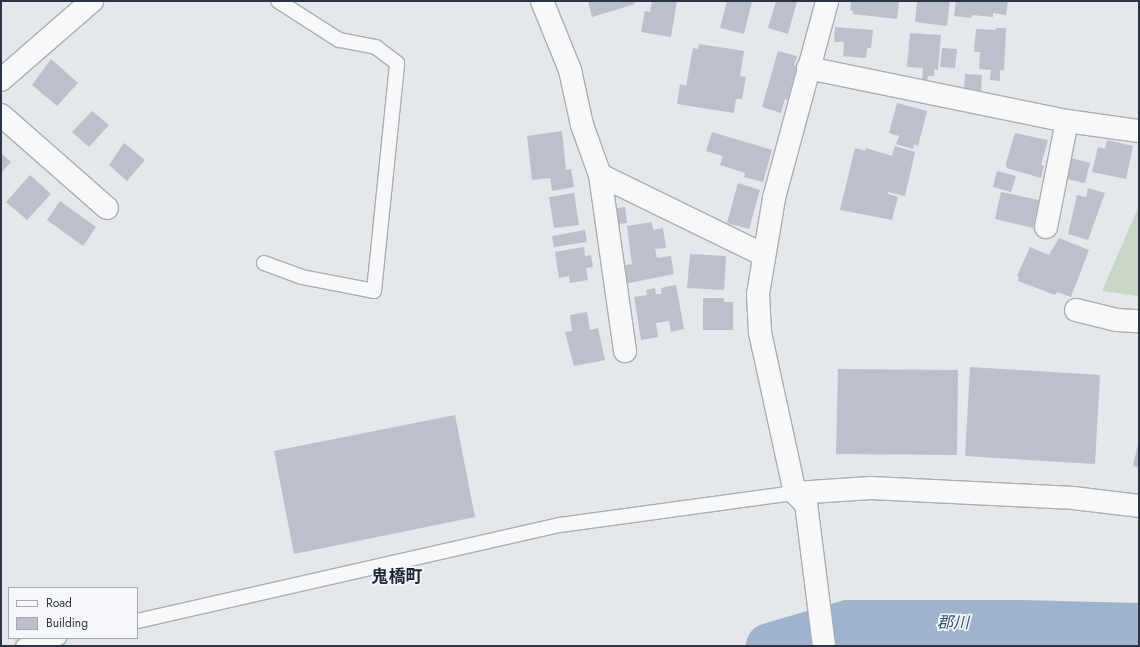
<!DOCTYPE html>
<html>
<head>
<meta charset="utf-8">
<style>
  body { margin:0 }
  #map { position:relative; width:1140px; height:647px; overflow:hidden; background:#e4e7ec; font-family:Jost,"Noto Sans JP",sans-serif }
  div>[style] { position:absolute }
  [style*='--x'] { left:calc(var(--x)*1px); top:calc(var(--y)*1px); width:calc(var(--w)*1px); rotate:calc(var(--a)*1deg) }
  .green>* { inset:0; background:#c9d6c5 }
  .river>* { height:46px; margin:-23px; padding:0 23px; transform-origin:23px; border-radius:23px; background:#9fb4cc }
  .building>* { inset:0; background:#bbc0ca }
  .roads { filter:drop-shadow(1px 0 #a9aeb7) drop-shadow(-1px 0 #a9aeb7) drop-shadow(0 1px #a9aeb7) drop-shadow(0 -1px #a9aeb7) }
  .lane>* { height:14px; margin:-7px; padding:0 7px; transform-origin:7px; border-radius:7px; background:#f7f8fa }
  .street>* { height:22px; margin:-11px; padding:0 11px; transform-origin:11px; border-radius:11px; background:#f7f8fa }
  span { translate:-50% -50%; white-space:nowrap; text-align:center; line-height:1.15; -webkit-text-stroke:3.5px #f4f6f9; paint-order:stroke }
  .water-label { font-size:16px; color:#34527a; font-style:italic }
  .quarter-label { font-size:17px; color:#1d2536; font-weight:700 }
  .frame { position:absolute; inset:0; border:2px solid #2b3445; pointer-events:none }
  .legend { position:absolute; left:8px; top:587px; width:130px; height:52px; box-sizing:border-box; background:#f4f6f9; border:1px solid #a4a8b1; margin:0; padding:5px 7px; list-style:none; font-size:12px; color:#2b3445 }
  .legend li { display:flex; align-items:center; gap:8px; height:20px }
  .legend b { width:20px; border:1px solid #a4a8b1 }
</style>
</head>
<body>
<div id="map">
  <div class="green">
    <div style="clip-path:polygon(1139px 206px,1139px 296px,1102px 291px)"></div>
  </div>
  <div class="river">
    <div style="--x:769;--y:646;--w:82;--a:-16.2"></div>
    <div style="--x:848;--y:623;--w:172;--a:0"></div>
    <div style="--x:1020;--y:623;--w:119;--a:1.4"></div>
  </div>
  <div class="building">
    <div style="clip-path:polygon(588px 1px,634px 1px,635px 4px,592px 17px)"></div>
    <div style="clip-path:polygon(652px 1px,677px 1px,671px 37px,641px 32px,645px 11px,650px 12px)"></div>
    <div style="clip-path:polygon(727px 1px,752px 1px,744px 34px,720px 28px)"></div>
    <div style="clip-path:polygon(776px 1px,797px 1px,788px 34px,768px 28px)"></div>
    <div style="clip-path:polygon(851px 1px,899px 1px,897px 19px,853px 14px,853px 11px,850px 10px)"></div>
    <div style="clip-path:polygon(917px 1px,950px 1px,947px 26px,915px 22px)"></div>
    <div style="clip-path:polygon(956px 1px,1008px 1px,1006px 15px,993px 13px,993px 17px,972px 15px,971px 18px,954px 16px)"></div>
    <div style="clip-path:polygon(835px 27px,873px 30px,871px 48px,867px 48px,866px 58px,843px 56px,844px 42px,834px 42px)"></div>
    <div style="clip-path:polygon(996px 28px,1006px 28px,1004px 70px,1000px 70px,1000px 81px,990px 80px,991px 70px,979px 69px,980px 52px,974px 52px,976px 29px,996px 30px)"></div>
    <div style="clip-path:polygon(910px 33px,941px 35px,938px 70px,934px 69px,934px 76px,928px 76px,927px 82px,922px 81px,923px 68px,907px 67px)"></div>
    <div style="clip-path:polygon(699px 44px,744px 51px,740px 76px,746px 77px,742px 99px,736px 99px,734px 113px,677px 104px,680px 84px,686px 86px,693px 48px,698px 49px)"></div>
    <div style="clip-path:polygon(942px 48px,957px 49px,955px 68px,940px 67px)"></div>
    <div style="clip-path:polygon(778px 51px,797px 56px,794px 65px,797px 66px,788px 100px,785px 99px,781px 113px,762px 107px)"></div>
    <div style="clip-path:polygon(51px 59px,78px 83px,57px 106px,32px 85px)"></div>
    <div style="clip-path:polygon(965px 74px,982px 75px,981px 91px,964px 90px)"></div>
    <div style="clip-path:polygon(897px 103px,927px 111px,918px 146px,914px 144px,913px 149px,896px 144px,899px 136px,889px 133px)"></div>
    <div style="clip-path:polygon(92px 111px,109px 125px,89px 147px,72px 132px)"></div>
    <div style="clip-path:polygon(562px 131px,566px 170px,571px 169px,574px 187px,552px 191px,550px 178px,532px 180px,527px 136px)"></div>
    <div style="clip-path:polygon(712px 132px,772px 150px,763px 182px,744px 177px,745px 173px,720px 165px,723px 156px,706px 151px)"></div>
    <div style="clip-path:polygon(1015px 133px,1048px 140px,1041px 165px,1044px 166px,1041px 178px,1007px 168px,1006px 163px)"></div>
    <div style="clip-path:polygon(1107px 140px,1133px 146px,1126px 179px,1092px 172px,1098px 147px,1105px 149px)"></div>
    <div style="clip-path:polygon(124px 143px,145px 160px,127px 181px,109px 165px)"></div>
    <div style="clip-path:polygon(895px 146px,915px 152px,905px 196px,888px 192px,888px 194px,898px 197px,892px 220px,840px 210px,855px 148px,865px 151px,866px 148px,892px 156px)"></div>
    <div style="clip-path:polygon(1px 153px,11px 162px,1px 173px)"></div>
    <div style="clip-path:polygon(1071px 158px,1090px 163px,1085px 183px,1066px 179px)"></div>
    <div style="clip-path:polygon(997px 171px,1016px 176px,1011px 192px,993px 187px)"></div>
    <div style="clip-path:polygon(30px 175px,51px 194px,27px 220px,6px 202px)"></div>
    <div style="clip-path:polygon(738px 183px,760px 190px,749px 229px,727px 223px)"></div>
    <div style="clip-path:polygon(1088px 188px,1105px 193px,1088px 240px,1068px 234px,1077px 195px,1086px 197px)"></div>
    <div style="clip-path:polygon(1001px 192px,1039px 200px,1033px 228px,995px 219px)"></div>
    <div style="clip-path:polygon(574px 193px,579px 225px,554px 228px,549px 197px)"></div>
    <div style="clip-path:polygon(60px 201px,96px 227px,83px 246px,47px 220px)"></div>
    <div style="clip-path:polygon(625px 207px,627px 223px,611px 225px,609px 209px)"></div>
    <div style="clip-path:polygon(652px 222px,653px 230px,663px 228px,666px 248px,655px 249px,657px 258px,671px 256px,674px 274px,624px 284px,621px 266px,632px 264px,627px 226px)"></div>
    <div style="clip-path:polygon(585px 230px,587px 242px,554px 247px,552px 236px)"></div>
    <div style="clip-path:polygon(1059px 238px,1089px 250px,1071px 297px,1057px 292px,1055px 295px,1018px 281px,1019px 277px,1017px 276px,1030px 247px,1049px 255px)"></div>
    <div style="clip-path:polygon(584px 247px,585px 256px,591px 255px,593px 267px,586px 268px,588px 280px,570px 283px,569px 276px,559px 278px,555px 252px)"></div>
    <div style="clip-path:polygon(690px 254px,726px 256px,724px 290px,687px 288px)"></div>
    <div style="clip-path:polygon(676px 285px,684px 329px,671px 332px,669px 321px,656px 323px,658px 337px,641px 340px,634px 297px,647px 295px,646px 290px,655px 288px,656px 294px,662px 294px,661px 288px)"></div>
    <div style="clip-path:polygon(703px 298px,724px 298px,724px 302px,733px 302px,733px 330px,703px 330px)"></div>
    <div style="clip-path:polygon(587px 312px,590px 330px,598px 328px,605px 360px,574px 366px,565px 332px,572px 331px,570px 315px)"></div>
    <div style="clip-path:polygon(970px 367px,1100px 375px,1095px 464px,965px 456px)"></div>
    <div style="clip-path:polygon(838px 369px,958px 370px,957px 455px,836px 454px)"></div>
    <div style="clip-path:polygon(455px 415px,475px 517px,294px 554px,274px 451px)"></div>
    <div style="clip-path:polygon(1138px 444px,1139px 444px,1139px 468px,1133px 466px)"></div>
  </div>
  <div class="roads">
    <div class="lane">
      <div style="--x:264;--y:263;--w:40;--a:20.2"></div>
      <div style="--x:302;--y:277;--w:73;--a:11"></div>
      <div style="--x:374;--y:291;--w:229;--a:-84.2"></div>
      <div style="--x:397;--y:63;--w:26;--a:-143"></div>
      <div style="--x:376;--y:47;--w:38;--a:-169"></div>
      <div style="--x:339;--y:40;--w:72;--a:-147.4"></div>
      <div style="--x:137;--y:621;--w:434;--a:-12.8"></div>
      <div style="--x:560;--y:525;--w:237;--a:-7.8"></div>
      <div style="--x:23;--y:646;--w:37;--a:-13"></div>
    </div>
    <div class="street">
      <div style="--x:542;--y:1;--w:74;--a:67.9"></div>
      <div style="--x:570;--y:70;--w:56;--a:77.7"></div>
      <div style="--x:582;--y:125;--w:53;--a:70.2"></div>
      <div style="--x:600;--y:175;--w:182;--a:26"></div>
      <div style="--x:808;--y:68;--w:264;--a:11.6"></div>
      <div style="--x:1067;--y:121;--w:73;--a:7.9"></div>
      <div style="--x:1;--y:80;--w:121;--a:-41"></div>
      <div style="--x:1;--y:115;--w:141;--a:41.3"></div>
      <div style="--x:600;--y:175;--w:178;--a:81.9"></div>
      <div style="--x:1046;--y:227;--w:108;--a:-78.8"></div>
      <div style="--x:1076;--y:310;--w:42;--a:13.7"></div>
      <div style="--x:1117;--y:320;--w:22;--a:3"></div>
      <div style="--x:795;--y:493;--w:76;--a:-3.8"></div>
      <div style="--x:871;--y:488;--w:202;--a:2.8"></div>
      <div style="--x:1073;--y:498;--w:66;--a:6.9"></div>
      <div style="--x:824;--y:646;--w:143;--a:-97.2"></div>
      <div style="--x:806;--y:504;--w:16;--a:-135"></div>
      <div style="--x:795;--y:493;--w:165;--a:-102.3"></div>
      <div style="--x:760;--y:332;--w:38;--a:-93"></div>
      <div style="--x:758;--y:294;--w:97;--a:-80.5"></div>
      <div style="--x:774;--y:198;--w:204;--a:-74.9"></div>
    </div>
  </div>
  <div class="water-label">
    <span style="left:953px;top:623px">郡川</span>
  </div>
  <div class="quarter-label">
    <span style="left:397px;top:577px">鬼橋町</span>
  </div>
  <div class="frame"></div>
  <ul class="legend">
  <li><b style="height:5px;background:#f7f8fa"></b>Road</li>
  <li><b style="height:11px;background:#bbc0ca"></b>Building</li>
  </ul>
</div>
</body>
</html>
